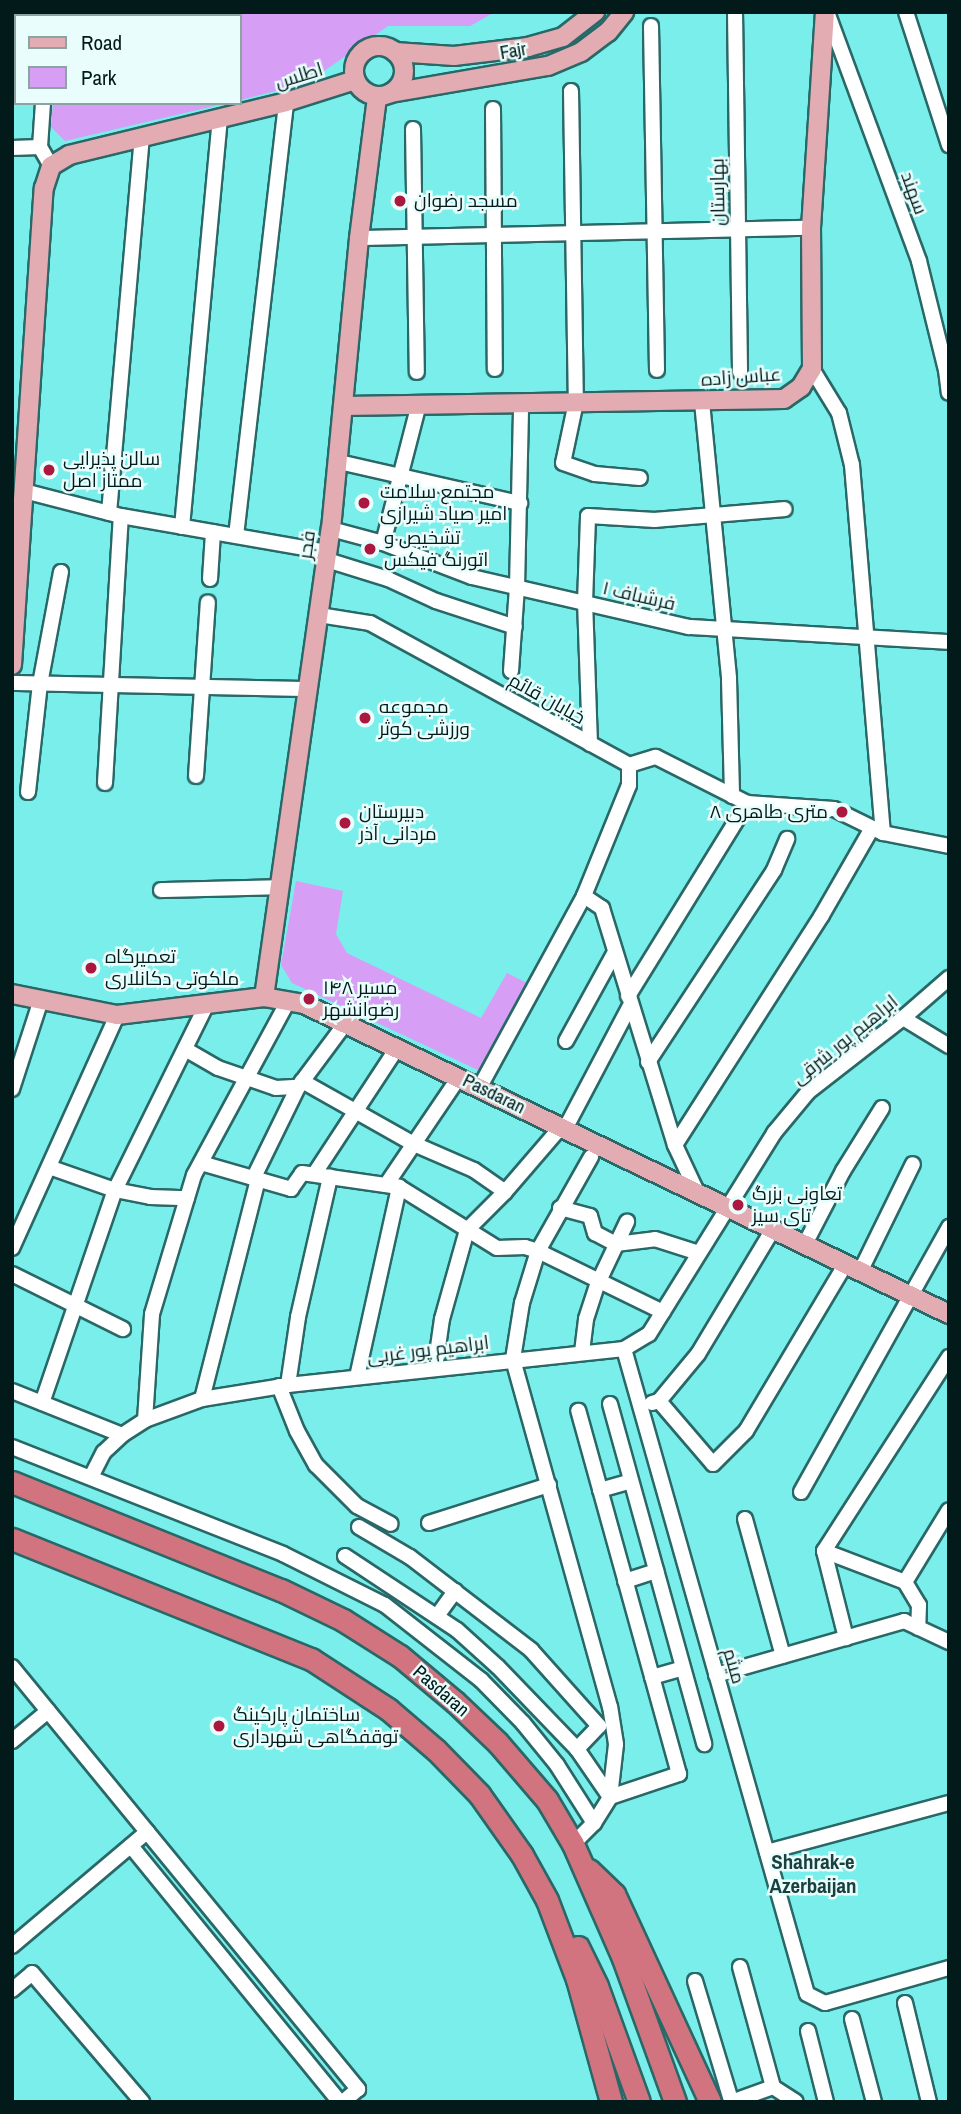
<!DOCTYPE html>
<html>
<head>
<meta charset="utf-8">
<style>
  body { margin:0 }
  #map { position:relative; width:961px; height:2114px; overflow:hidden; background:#79eeeb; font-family:"Archivo Narrow",Cairo,sans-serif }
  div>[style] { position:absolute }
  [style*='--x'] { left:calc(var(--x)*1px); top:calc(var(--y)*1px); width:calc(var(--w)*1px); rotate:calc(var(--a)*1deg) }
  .green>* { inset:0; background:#d69ef4 }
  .roads { filter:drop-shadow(2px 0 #296867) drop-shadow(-2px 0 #296867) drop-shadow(0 2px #296867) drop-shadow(0 -2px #296867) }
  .minor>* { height:14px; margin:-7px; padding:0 7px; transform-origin:7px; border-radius:7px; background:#fff }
  .major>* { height:18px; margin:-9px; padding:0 9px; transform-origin:9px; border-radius:9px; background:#e3acb2 }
  .major>.ring { margin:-9px; padding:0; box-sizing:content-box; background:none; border:18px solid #e3acb2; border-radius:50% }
  .highway>* { height:21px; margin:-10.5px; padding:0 10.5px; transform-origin:10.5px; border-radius:10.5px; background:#d1747f }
  .dots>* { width:19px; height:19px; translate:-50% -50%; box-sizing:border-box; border:4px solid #e9fefc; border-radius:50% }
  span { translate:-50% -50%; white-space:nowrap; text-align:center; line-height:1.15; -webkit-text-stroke:5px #e9fefc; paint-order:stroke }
  .street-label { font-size:19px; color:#021b1a }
  .poi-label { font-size:19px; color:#021b1a }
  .left { translate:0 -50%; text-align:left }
  .right { translate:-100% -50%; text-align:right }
  .neighbourhood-label { font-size:21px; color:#193f3e; font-weight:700 }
  .frame { position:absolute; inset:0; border:14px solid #021b1a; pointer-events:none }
  .legend { position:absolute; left:14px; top:14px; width:228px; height:91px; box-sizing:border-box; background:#e9fefc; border:2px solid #8da3a2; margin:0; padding:9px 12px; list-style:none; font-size:21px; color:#021b1a }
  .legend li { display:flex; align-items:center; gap:14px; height:35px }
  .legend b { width:35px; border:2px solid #8da3a2 }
</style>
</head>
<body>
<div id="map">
  <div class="green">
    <div style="clip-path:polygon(43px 12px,495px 12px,470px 26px,388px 26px,307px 83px,240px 100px,240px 16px,44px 16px)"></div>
    <div style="clip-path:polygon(53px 103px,227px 103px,65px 141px,51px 127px)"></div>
    <div style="clip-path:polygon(296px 881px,343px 891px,336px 934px,347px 953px,481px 1018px,507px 973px,527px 983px,480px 1071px,292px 983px,281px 965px)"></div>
  </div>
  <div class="roads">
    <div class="minor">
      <div style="--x:35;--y:12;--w:4;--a:90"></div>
      <div style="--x:735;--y:12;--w:360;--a:89.2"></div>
      <div style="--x:827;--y:12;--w:265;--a:69.7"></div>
      <div style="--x:919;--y:261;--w:112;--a:76.1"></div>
      <div style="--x:946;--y:370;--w:23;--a:83"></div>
      <div style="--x:906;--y:12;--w:140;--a:72.1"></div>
      <div style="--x:651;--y:26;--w:344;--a:89"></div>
      <div style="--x:571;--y:91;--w:311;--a:89.1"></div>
      <div style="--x:576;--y:402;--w:62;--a:102"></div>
      <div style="--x:563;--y:463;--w:34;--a:19"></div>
      <div style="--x:595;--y:474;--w:45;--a:5.1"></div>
      <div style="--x:43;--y:103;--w:44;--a:93.9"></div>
      <div style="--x:40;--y:147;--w:22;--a:60"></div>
      <div style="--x:493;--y:109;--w:260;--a:89.6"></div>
      <div style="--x:413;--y:129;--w:243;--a:89.1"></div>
      <div style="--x:12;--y:148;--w:28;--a:-2"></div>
      <div style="--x:359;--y:238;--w:452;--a:-1.3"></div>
      <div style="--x:812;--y:369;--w:52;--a:58.5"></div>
      <div style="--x:839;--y:413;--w:54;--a:76"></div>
      <div style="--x:852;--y:465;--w:369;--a:85.2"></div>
      <div style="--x:702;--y:402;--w:278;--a:84.4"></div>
      <div style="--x:729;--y:679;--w:117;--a:88.5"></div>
      <div style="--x:339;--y:462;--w:186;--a:12.8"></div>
      <div style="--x:24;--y:491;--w:100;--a:14.5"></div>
      <div style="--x:121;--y:516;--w:210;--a:9.9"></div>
      <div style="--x:109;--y:513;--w:377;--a:-85"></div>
      <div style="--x:182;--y:527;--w:410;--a:-84.7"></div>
      <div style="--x:331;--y:529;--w:54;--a:15.1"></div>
      <div style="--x:383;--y:543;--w:95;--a:20.9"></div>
      <div style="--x:472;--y:577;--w:223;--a:13"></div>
      <div style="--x:689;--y:627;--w:260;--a:3.3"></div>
      <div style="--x:236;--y:536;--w:437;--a:-83.4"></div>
      <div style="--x:383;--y:543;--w:144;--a:-75.5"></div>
      <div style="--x:327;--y:560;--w:64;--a:17.3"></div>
      <div style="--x:388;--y:579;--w:53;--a:24.6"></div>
      <div style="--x:436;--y:601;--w:83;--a:18.2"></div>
      <div style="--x:210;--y:579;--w:47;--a:-86.3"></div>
      <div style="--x:319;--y:615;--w:52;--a:8.9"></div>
      <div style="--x:370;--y:623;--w:295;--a:28.7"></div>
      <div style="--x:629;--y:765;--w:20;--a:90"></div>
      <div style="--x:629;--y:785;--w:120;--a:112.1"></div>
      <div style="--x:584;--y:896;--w:217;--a:118.6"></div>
      <div style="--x:511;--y:671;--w:84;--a:-85.9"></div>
      <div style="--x:517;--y:587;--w:174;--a:-88.7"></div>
      <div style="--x:12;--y:683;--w:297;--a:1.2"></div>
      <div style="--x:590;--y:744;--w:141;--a:-92"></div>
      <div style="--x:585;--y:603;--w:87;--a:-88"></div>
      <div style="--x:588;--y:516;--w:67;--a:3.4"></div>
      <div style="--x:655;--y:520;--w:130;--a:-4.8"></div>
      <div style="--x:629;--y:765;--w:28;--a:-17"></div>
      <div style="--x:656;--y:757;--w:102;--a:26.8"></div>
      <div style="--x:747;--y:803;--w:87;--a:3.9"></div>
      <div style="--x:834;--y:809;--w:55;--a:26.1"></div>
      <div style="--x:883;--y:833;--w:67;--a:11.1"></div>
      <div style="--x:196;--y:776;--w:174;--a:-86.1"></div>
      <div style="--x:105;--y:783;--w:267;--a:-86.6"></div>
      <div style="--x:28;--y:792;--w:109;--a:-83.7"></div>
      <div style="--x:40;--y:684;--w:114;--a:-79.4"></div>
      <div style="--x:161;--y:890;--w:119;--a:-1.4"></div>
      <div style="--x:584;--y:896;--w:22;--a:34"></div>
      <div style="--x:602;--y:908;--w:248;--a:72.9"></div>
      <div style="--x:675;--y:1145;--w:54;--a:64.9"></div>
      <div style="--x:628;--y:996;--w:227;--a:-58.3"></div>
      <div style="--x:903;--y:1018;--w:54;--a:31.3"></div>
      <div style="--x:566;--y:1041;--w:102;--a:-61.2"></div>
      <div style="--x:185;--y:1049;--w:38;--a:30"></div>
      <div style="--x:218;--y:1068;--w:61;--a:19"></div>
      <div style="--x:276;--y:1088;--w:22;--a:-3"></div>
      <div style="--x:648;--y:1062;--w:230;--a:-56.7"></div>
      <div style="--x:774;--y:870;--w:34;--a:-67"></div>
      <div style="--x:302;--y:1081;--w:129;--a:29.4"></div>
      <div style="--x:414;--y:1144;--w:65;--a:23.4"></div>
      <div style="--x:474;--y:1170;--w:38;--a:35"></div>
      <div style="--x:12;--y:1089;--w:94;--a:-72"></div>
      <div style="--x:565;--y:1129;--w:141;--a:-62.2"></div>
      <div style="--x:675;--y:1145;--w:273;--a:-57.4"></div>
      <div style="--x:822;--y:915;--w:100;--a:-60.1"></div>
      <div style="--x:201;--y:1163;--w:94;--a:16.1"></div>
      <div style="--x:291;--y:1189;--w:19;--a:-55"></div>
      <div style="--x:302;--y:1173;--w:98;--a:8.2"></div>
      <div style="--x:399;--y:1187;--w:115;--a:31.9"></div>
      <div style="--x:497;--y:1248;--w:28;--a:-2"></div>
      <div style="--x:525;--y:1247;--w:14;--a:17"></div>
      <div style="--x:538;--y:1251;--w:139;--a:26"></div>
      <div style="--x:49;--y:1167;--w:70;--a:19.2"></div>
      <div style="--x:115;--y:1190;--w:36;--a:11"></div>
      <div style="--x:150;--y:1197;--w:37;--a:2"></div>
      <div style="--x:315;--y:1173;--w:149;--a:-56.7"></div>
      <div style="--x:254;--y:1177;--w:100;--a:-63.9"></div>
      <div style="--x:298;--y:1087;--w:79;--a:-53.3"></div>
      <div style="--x:386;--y:1185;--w:130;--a:-55.9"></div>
      <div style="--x:560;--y:1208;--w:31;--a:15"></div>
      <div style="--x:590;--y:1216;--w:18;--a:74"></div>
      <div style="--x:595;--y:1233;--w:24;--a:28"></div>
      <div style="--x:616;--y:1244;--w:39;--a:-7"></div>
      <div style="--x:655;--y:1239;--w:46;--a:17.7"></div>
      <div style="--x:804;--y:1246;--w:85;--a:-62.5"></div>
      <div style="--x:843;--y:1171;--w:74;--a:-58.2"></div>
      <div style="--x:12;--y:1248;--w:256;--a:-65.7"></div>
      <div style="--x:860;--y:1272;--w:120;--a:-63.9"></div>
      <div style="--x:12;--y:1274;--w:124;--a:26.4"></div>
      <div style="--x:624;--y:1349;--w:670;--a:74.16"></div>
      <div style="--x:807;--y:1994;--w:20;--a:27"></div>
      <div style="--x:825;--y:2003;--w:129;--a:-15.8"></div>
      <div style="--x:582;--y:1352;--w:33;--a:-83"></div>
      <div style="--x:586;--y:1319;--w:38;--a:-72"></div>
      <div style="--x:598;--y:1283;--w:68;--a:-64.6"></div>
      <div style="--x:435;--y:1368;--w:49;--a:-81.9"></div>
      <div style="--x:442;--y:1319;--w:92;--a:-74.3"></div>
      <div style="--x:467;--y:1230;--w:54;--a:-45"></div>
      <div style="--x:505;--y:1192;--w:86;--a:-49.3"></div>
      <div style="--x:357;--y:1377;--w:195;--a:-77.5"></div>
      <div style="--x:288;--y:1385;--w:69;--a:-81.6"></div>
      <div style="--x:298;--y:1317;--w:144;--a:-77.1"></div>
      <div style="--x:279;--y:1386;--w:48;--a:68.2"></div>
      <div style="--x:297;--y:1431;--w:39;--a:61"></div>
      <div style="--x:316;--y:1465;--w:58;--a:45"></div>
      <div style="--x:357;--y:1506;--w:38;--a:28"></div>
      <div style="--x:12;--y:1391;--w:118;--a:21.8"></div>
      <div style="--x:202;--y:1399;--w:227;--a:-75.7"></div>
      <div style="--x:659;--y:1401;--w:83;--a:49.4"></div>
      <div style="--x:713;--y:1464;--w:47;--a:-45"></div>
      <div style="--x:746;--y:1431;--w:193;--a:-59.2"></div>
      <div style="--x:42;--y:1403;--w:225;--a:-71.1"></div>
      <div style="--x:115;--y:1190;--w:205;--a:-63.7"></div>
      <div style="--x:652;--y:1403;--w:7;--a:-16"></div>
      <div style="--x:659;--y:1401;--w:61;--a:-50.3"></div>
      <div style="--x:698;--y:1354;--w:144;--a:-59"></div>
      <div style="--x:610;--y:1404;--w:353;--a:74.5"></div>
      <div style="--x:145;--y:1420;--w:106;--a:-86.2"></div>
      <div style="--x:152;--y:1314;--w:145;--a:-73.2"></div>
      <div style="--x:194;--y:1175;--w:198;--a:-61.6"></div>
      <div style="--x:12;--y:1447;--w:291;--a:21.5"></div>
      <div style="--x:283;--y:1554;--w:114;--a:26.6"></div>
      <div style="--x:385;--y:1605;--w:122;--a:38"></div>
      <div style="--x:481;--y:1680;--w:60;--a:45.7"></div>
      <div style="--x:523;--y:1723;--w:54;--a:51"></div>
      <div style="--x:557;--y:1765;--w:69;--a:57.5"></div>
      <div style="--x:91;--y:1477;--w:28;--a:-63"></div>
      <div style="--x:104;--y:1452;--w:25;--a:-43"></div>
      <div style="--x:122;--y:1435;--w:27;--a:-33"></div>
      <div style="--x:145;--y:1420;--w:61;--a:-20.2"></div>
      <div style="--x:202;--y:1399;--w:87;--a:-9.2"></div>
      <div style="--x:288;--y:1385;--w:338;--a:-6.1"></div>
      <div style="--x:624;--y:1349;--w:29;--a:-31"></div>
      <div style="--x:649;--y:1334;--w:237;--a:-58.1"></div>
      <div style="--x:774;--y:1133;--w:53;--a:-50.3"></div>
      <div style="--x:808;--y:1092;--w:120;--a:-37.9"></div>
      <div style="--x:903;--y:1018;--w:61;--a:-41"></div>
      <div style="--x:600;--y:1490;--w:32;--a:-16"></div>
      <div style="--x:801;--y:1492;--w:304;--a:-60.8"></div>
      <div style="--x:745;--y:1519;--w:142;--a:74.5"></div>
      <div style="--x:429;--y:1523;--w:126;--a:-17.6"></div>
      <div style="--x:359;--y:1527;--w:59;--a:30.5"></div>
      <div style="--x:410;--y:1557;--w:153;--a:37.5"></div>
      <div style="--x:531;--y:1650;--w:102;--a:48.2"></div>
      <div style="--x:599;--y:1726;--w:32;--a:134"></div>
      <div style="--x:824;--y:1551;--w:231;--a:-57.2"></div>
      <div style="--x:824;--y:1551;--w:87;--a:20.9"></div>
      <div style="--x:905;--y:1582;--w:27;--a:59"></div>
      <div style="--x:919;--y:1605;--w:23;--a:92"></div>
      <div style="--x:824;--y:1551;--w:90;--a:75.8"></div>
      <div style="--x:345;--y:1556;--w:134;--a:33.5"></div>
      <div style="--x:457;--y:1630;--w:55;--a:42.1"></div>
      <div style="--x:498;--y:1667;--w:114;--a:46.1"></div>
      <div style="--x:577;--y:1749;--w:58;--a:55.5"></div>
      <div style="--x:610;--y:1797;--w:73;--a:-18.4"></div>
      <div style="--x:679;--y:1774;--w:377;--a:-105.5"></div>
      <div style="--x:625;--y:1581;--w:33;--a:-18"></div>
      <div style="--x:905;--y:1582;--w:84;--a:-58.6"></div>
      <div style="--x:437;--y:1616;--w:31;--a:-54"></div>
      <div style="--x:12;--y:1667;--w:546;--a:50.65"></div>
      <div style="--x:358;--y:2089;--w:20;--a:139"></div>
      <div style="--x:716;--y:1675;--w:196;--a:-16"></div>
      <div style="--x:904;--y:1621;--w:50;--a:25"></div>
      <div style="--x:652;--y:1677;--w:32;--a:-16"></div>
      <div style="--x:12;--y:1741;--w:47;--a:-39.8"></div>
      <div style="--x:573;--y:1844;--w:30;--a:-45"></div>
      <div style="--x:594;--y:1823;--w:31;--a:-58"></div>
      <div style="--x:610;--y:1797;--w:53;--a:-83.5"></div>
      <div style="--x:616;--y:1744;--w:37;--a:-99"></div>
      <div style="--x:610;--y:1707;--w:361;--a:-105.6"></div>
      <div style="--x:513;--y:1359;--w:57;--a:-80.9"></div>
      <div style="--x:522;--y:1303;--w:54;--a:-72.9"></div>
      <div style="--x:538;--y:1251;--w:108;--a:-60.6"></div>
      <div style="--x:131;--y:1846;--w:330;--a:50.8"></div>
      <div style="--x:767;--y:1852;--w:188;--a:-15.1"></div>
      <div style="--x:12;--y:1946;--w:177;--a:-40.2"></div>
      <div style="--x:740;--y:1967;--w:124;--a:74.6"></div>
      <div style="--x:695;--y:1981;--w:124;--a:73.2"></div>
      <div style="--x:12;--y:1990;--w:26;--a:-40"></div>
      <div style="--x:32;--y:1973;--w:170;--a:49.5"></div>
      <div style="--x:905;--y:2003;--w:102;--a:76.4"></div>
      <div style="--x:852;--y:2019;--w:86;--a:75.2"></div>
      <div style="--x:808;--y:2031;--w:73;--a:75.8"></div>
      <div style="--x:731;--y:2102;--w:45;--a:-19.7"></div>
      <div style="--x:773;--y:2087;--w:27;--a:33"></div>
    </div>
    <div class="major">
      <div class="ring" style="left:354px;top:46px;width:32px;height:32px"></div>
      <div style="--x:395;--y:52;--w:59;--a:3.9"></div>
      <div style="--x:454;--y:56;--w:75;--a:-6.9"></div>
      <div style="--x:528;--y:47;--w:36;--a:-16"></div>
      <div style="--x:563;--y:37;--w:41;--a:-38"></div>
      <div style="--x:391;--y:93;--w:159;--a:-9.8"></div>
      <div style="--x:548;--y:66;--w:36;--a:-23"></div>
      <div style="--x:581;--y:52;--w:34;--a:-37"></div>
      <div style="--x:608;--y:32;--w:26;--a:-51"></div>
      <div style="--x:344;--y:406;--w:440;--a:-0.9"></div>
      <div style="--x:784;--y:399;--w:21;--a:-35"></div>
      <div style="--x:801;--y:387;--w:21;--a:-59"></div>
      <div style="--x:812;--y:369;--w:141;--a:-90.4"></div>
      <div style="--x:811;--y:228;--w:216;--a:-86.3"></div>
      <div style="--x:12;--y:665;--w:478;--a:-86.2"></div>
      <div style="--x:44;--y:188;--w:23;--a:-72"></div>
      <div style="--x:51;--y:166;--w:21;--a:-31"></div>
      <div style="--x:69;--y:155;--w:223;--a:-13.7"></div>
      <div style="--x:286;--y:102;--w:72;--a:-17.7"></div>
      <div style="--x:12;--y:994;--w:107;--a:11.3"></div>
      <div style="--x:117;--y:1015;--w:148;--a:-7"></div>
      <div style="--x:264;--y:997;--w:41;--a:9.9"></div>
      <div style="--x:304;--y:1004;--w:716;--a:25.67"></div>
      <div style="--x:264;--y:997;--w:473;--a:-81.9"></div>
      <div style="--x:331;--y:529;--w:292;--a:-84.5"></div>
      <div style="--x:359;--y:238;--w:142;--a:-82.7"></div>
    </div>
    <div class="highway">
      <div style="--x:12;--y:1482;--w:290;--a:21.9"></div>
      <div style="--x:281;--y:1590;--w:69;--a:25.8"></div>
      <div style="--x:343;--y:1620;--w:67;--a:32.3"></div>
      <div style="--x:400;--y:1656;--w:72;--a:39.9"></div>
      <div style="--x:455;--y:1702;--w:59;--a:43.6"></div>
      <div style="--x:498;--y:1743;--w:75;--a:49.3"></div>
      <div style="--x:547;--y:1800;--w:51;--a:59.4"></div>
      <div style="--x:573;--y:1844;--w:124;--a:66.3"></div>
      <div style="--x:623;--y:1958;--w:153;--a:70.1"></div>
      <div style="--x:12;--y:1539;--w:322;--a:21.9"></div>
      <div style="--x:311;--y:1659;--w:92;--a:33"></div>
      <div style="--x:388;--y:1709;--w:63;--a:40.5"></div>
      <div style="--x:436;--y:1750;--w:62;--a:45.7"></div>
      <div style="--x:479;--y:1794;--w:75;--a:54.8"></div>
      <div style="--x:522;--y:1855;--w:51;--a:60.9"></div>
      <div style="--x:547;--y:1900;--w:85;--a:69.2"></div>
      <div style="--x:577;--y:1979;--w:128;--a:74.5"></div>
      <div style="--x:589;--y:1870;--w:35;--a:44"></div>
      <div style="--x:614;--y:1894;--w:229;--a:65.2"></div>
      <div style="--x:578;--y:1947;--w:43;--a:64"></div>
      <div style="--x:597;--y:1986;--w:123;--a:70.1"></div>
    </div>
  </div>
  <div class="dots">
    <div style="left:400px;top:201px;background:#ac1740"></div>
    <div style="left:49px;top:470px;background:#ac1740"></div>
    <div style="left:364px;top:503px;background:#ac1740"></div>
    <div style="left:370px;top:549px;background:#ac1740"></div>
    <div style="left:365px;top:718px;background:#ac1740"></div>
    <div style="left:842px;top:812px;background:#ac1740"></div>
    <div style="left:345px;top:823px;background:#ac1740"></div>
    <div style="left:91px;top:968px;background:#ac1740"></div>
    <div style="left:309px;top:999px;background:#ac1740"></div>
    <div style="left:738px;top:1205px;background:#ac1740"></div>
    <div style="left:219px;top:1726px;background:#ac1740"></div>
  </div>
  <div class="street-label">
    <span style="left:513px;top:51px;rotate:-10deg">Fajr</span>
    <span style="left:299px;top:76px;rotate:-17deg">اطلس</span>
    <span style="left:718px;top:192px;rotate:-91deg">بهارستان</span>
    <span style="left:914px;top:193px;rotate:70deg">سهند</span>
    <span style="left:741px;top:377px;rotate:-4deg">عباس زاده</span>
    <span style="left:307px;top:545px;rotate:-82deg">فجر</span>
    <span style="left:639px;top:596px;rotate:13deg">فرشباف ۱</span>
    <span style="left:547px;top:699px;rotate:29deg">خیابان قائم</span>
    <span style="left:845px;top:1040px;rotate:-39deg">ابراهیم پور شرقی</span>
    <span style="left:494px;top:1094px;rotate:26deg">Pasdaran</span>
    <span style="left:428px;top:1350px;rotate:-7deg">ابراهیم پور غربی</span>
    <span style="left:734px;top:1666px;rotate:74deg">میثم</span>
    <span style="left:441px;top:1691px;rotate:41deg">Pasdaran</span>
  </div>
  <div class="poi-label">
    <span class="left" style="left:414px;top:201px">مسجد رضوان</span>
    <span class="left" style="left:63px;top:470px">سالن پذیرایی<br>ممتاز اصل</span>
    <span class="left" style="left:380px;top:503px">مجتمع سلامت<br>امیر صیاد شیرازی</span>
    <span class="left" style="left:384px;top:549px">تشخیص و<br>اتورنگ فیکس</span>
    <span class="left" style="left:379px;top:718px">مجموعه<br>ورزشی کوثر</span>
    <span class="left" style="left:359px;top:823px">دبیرستان<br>مردانی آذر</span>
    <span class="right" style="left:828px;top:812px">۸ متری طاهری</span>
    <span class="left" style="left:105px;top:968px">تعمیرگاه<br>ملکوتی دکانلاری</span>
    <span class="left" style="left:323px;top:999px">مسیر ۱۴۸<br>رضوانشهر</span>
    <span class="left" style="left:752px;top:1205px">تعاونی بزرگ<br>تای سیز</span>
    <span class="left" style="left:233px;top:1726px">ساختمان پارکینگ<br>توقفگاهی شهرداری</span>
  </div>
  <div class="neighbourhood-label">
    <span style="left:813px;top:1874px">Shahrak-e<br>Azerbaijan</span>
  </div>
  <div class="frame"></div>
  <ul class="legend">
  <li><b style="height:9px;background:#e3acb2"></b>Road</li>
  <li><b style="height:19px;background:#d69ef4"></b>Park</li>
  </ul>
</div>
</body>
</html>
